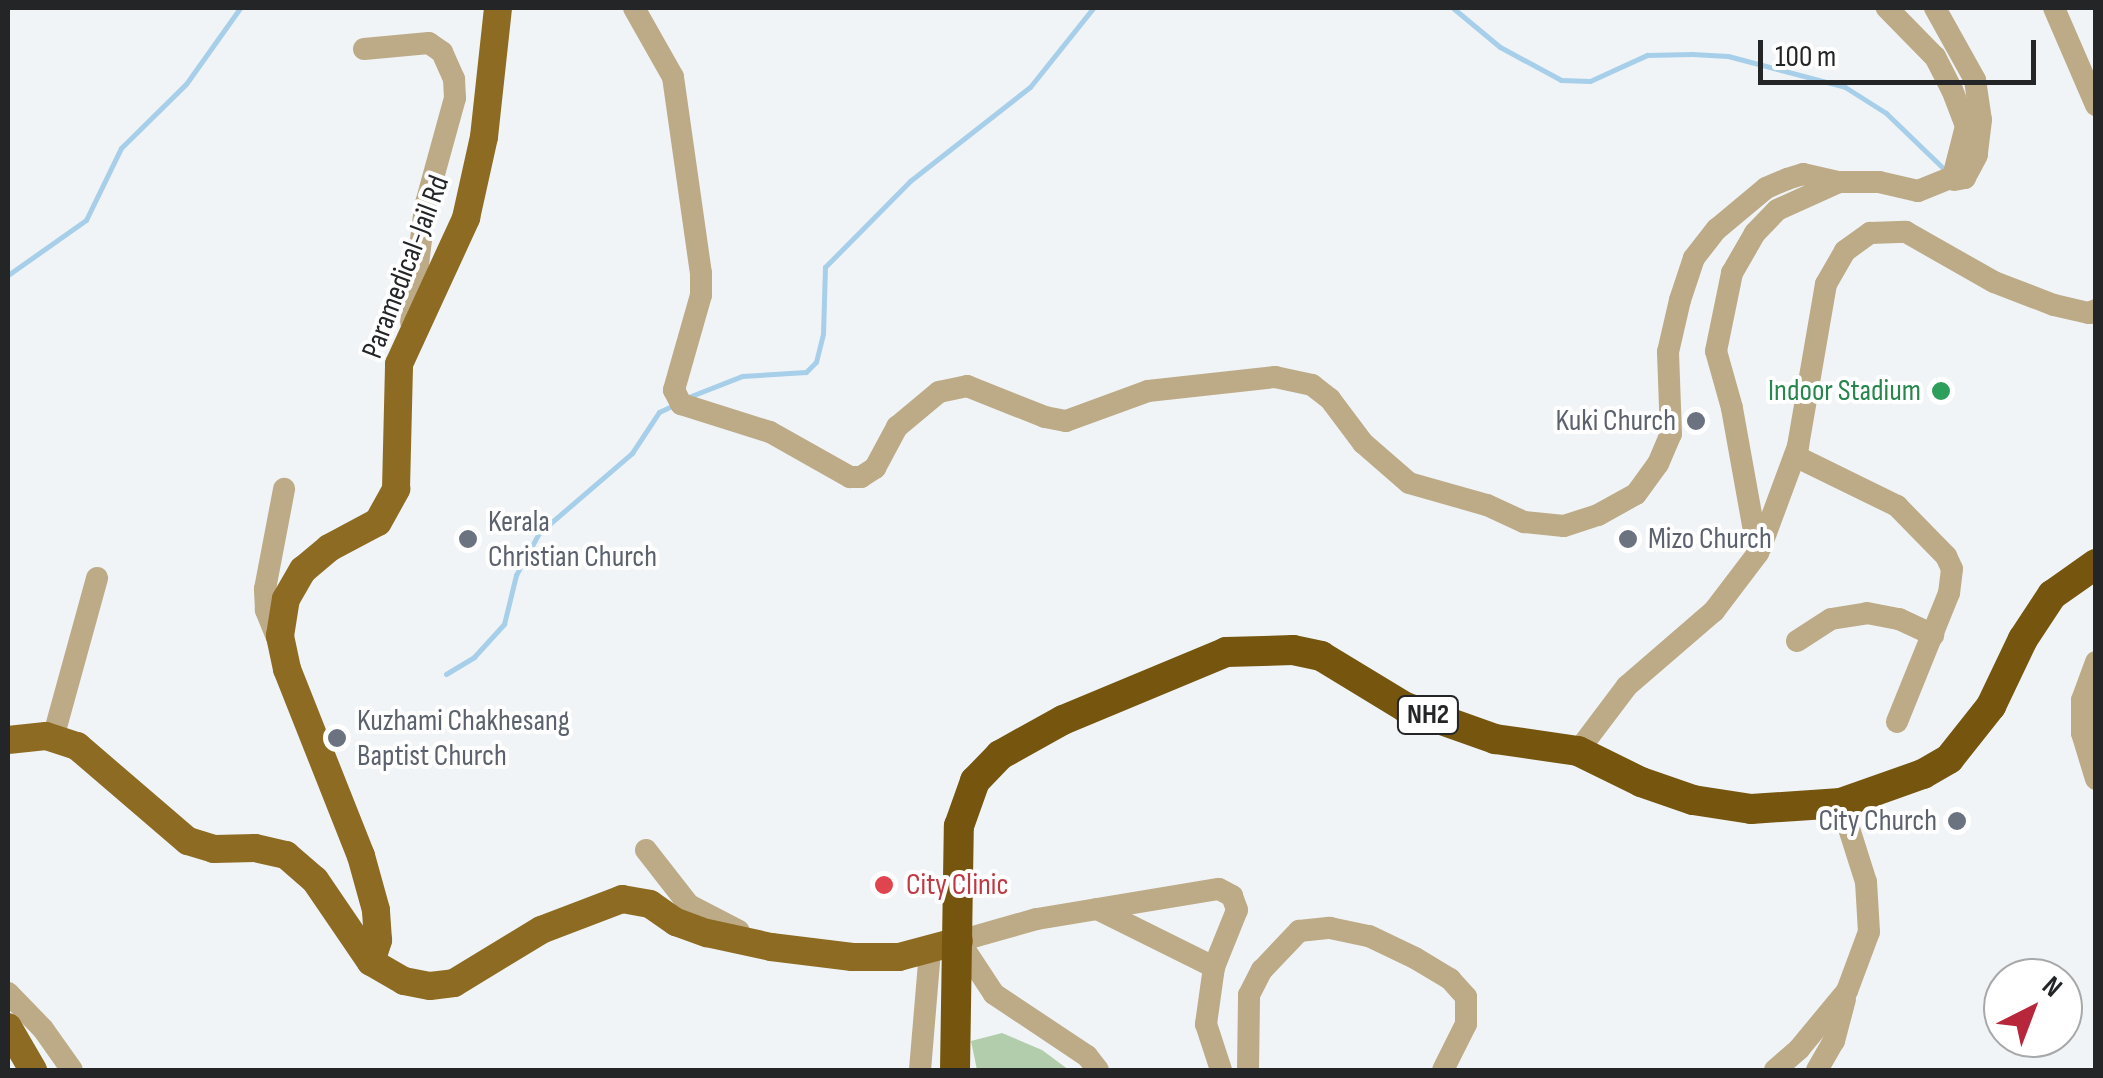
<!DOCTYPE html>
<html>
<head>
<meta charset="utf-8">
<style>
  body { margin:0 }
  #map { position:relative; width:2103px; height:1078px; overflow:hidden; background:#f0f4f7; font-family:"Sofia Sans Condensed",sans-serif }
  div>[style] { position:absolute }
  [style*='--x'] { left:calc(var(--x)*1px); top:calc(var(--y)*1px); width:calc(var(--w)*1px); rotate:calc(var(--a)*1deg) }
  .green>* { inset:0; background:#b2cdab }
  .stream>* { height:5px; margin:-2.5px; padding:0 2.5px; transform-origin:2.5px; border-radius:2.5px; background:#a7cfe9 }
  .minor>* { height:22px; margin:-11px; padding:0 11px; transform-origin:11px; border-radius:11px; background:#bdaa87 }
  .major>* { height:28px; margin:-14px; padding:0 14px; transform-origin:14px; border-radius:14px; background:#8e6b22 }
  .highway>* { height:30px; margin:-15px; padding:0 15px; transform-origin:15px; border-radius:15px; background:#76560e }
  .dots>* { width:28px; height:28px; translate:-50% -50%; box-sizing:border-box; border:5px solid #fff; border-radius:50% }
  span { translate:-50% -50%; white-space:nowrap; text-align:center; line-height:1.15; -webkit-text-stroke:8px #fff; paint-order:stroke }
  .shield-label span { padding:2px 8px; background:#fff; border:2px solid; border-radius:8px; -webkit-text-stroke-width:0 }
  .shield-label { font-size:28px; color:#242527; font-weight:700 }
  .street-label { font-size:30px; color:#242527 }
  .leisure-label { font-size:30px; color:#27864d }
  .right { translate:-100% -50%; text-align:right }
  .worship-label { font-size:30px; color:#5b616d }
  .left { translate:0 -50%; text-align:left }
  .health-label { font-size:30px; color:#be3a42 }
  .frame { position:absolute; inset:0; border:10px solid #242527; pointer-events:none }
  .north { position:absolute; left:1983px; top:958px; width:100px; height:100px; box-sizing:border-box; background:#fff; border:2px solid #a7a8a9; border-radius:50%; rotate:42deg; font-size:28px; font-weight:700; line-height:40px; text-align:center; color:#242527 }
  .north::after { content:''; display:block; margin:auto; width:35px; height:45px; background:#b7263a; clip-path:polygon(50% 0,100% 100%,50% 72%,0 100%) }
  .scale { position:absolute; left:1758px; top:40px; width:278px; height:45px; box-sizing:border-box; border:5px solid #242527; border-top:0; padding-left:12px; font-size:30px; line-height:35px; white-space:nowrap; color:#242527; -webkit-text-stroke:8px #fff; paint-order:stroke }
</style>
</head>
<body>
<div id="map">
  <div class="green">
    <div style="clip-path:polygon(1002px 1033px,1042px 1050px,1069px 1070px,977px 1070px,971px 1041px)"></div>
  </div>
  <div class="stream">
    <div style="--x:1453;--y:8;--w:61;--a:39.7"></div>
    <div style="--x:1500;--y:47;--w:69;--a:28.4"></div>
    <div style="--x:1561;--y:80;--w:29;--a:2"></div>
    <div style="--x:1590;--y:81;--w:63;--a:-24.5"></div>
    <div style="--x:1647;--y:55;--w:45;--a:-1.3"></div>
    <div style="--x:1692;--y:54;--w:36;--a:3"></div>
    <div style="--x:1728;--y:56;--w:121;--a:14.8"></div>
    <div style="--x:1845;--y:87;--w:49;--a:32.4"></div>
    <div style="--x:1886;--y:113;--w:85;--a:44"></div>
    <div style="--x:8;--y:275;--w:95;--a:-35.2"></div>
    <div style="--x:86;--y:220;--w:80;--a:-64.1"></div>
    <div style="--x:121;--y:148;--w:91;--a:-44.6"></div>
    <div style="--x:186;--y:84;--w:93;--a:-54.6"></div>
    <div style="--x:686;--y:398;--w:60;--a:-21.4"></div>
    <div style="--x:742;--y:376;--w:64;--a:-3.6"></div>
    <div style="--x:806;--y:372;--w:14;--a:-45"></div>
    <div style="--x:816;--y:362;--w:29;--a:-76"></div>
    <div style="--x:823;--y:334;--w:67;--a:-88.3"></div>
    <div style="--x:825;--y:267;--w:121;--a:-45.3"></div>
    <div style="--x:910;--y:181;--w:152;--a:-38.1"></div>
    <div style="--x:1030;--y:87;--w:101;--a:-51.4"></div>
    <div style="--x:446;--y:674;--w:33;--a:-31"></div>
    <div style="--x:474;--y:657;--w:45;--a:-47.7"></div>
    <div style="--x:504;--y:624;--w:50;--a:-76.2"></div>
    <div style="--x:516;--y:575;--w:48;--a:-61.3"></div>
    <div style="--x:539;--y:533;--w:123;--a:-40.7"></div>
    <div style="--x:632;--y:453;--w:49;--a:-56.6"></div>
    <div style="--x:659;--y:412;--w:14;--a:-25"></div>
  </div>
  <div class="minor">
    <div style="--x:634;--y:8;--w:79;--a:60.5"></div>
    <div style="--x:673;--y:77;--w:198;--a:81.9"></div>
    <div style="--x:701;--y:273;--w:22;--a:90"></div>
    <div style="--x:701;--y:295;--w:99;--a:105.9"></div>
    <div style="--x:674;--y:390;--w:16;--a:63"></div>
    <div style="--x:681;--y:404;--w:93;--a:17.5"></div>
    <div style="--x:770;--y:432;--w:92;--a:29.4"></div>
    <div style="--x:850;--y:477;--w:11;--a:0"></div>
    <div style="--x:861;--y:477;--w:17;--a:-33"></div>
    <div style="--x:875;--y:468;--w:47;--a:-61.8"></div>
    <div style="--x:897;--y:427;--w:55;--a:-39.8"></div>
    <div style="--x:939;--y:392;--w:29;--a:-12"></div>
    <div style="--x:967;--y:386;--w:84;--a:21.7"></div>
    <div style="--x:1045;--y:417;--w:21;--a:11"></div>
    <div style="--x:1066;--y:421;--w:87;--a:-20.1"></div>
    <div style="--x:1148;--y:391;--w:128;--a:-6.3"></div>
    <div style="--x:1275;--y:377;--w:38;--a:12"></div>
    <div style="--x:1312;--y:385;--w:23;--a:38"></div>
    <div style="--x:1330;--y:399;--w:55;--a:53.1"></div>
    <div style="--x:1363;--y:443;--w:61;--a:41"></div>
    <div style="--x:1409;--y:483;--w:81;--a:15.8"></div>
    <div style="--x:1487;--y:505;--w:41;--a:24.7"></div>
    <div style="--x:1524;--y:522;--w:40;--a:5.7"></div>
    <div style="--x:1564;--y:526;--w:36;--a:-18"></div>
    <div style="--x:1598;--y:515;--w:43;--a:-28.9"></div>
    <div style="--x:1636;--y:494;--w:37;--a:-54"></div>
    <div style="--x:1658;--y:464;--w:33;--a:-67"></div>
    <div style="--x:1671;--y:434;--w:82;--a:-92.1"></div>
    <div style="--x:1668;--y:352;--w:53;--a:-77"></div>
    <div style="--x:1680;--y:300;--w:44;--a:-71.6"></div>
    <div style="--x:1694;--y:258;--w:37;--a:-52"></div>
    <div style="--x:1717;--y:229;--w:64;--a:-39.9"></div>
    <div style="--x:1766;--y:188;--w:23;--a:-23"></div>
    <div style="--x:1787;--y:179;--w:17;--a:-17"></div>
    <div style="--x:1803;--y:174;--w:37;--a:13"></div>
    <div style="--x:1935;--y:8;--w:82;--a:60.9"></div>
    <div style="--x:1975;--y:80;--w:40;--a:81.5"></div>
    <div style="--x:1981;--y:120;--w:35;--a:97"></div>
    <div style="--x:1977;--y:155;--w:26;--a:118"></div>
    <div style="--x:1965;--y:178;--w:11;--a:170"></div>
    <div style="--x:2054;--y:8;--w:106;--a:66.6"></div>
    <div style="--x:364;--y:49;--w:65;--a:-5.3"></div>
    <div style="--x:429;--y:43;--w:16;--a:35"></div>
    <div style="--x:442;--y:52;--w:30;--a:66"></div>
    <div style="--x:454;--y:79;--w:19;--a:87"></div>
    <div style="--x:455;--y:98;--w:113;--a:105.4"></div>
    <div style="--x:425;--y:207;--w:116;--a:96.9"></div>
    <div style="--x:1795;--y:456;--w:114;--a:26.1"></div>
    <div style="--x:1897;--y:506;--w:70;--a:45.6"></div>
    <div style="--x:1946;--y:556;--w:14;--a:65"></div>
    <div style="--x:1952;--y:569;--w:24;--a:97"></div>
    <div style="--x:1949;--y:593;--w:139;--a:112"></div>
    <div style="--x:1760;--y:549;--w:110;--a:-69.7"></div>
    <div style="--x:1798;--y:446;--w:164;--a:-80.2"></div>
    <div style="--x:1826;--y:284;--w:38;--a:-60"></div>
    <div style="--x:1845;--y:251;--w:31;--a:-36"></div>
    <div style="--x:1870;--y:233;--w:36;--a:-2"></div>
    <div style="--x:1906;--y:232;--w:101;--a:29.6"></div>
    <div style="--x:1994;--y:282;--w:64;--a:21"></div>
    <div style="--x:2054;--y:305;--w:36;--a:13"></div>
    <div style="--x:2089;--y:313;--w:8;--a:-23"></div>
    <div style="--x:1797;--y:641;--w:40;--a:-32.9"></div>
    <div style="--x:1831;--y:619;--w:36;--a:-9"></div>
    <div style="--x:1867;--y:613;--w:33;--a:11"></div>
    <div style="--x:1899;--y:619;--w:38;--a:25"></div>
    <div style="--x:280;--y:645;--w:38;--a:-112"></div>
    <div style="--x:266;--y:610;--w:21;--a:-93"></div>
    <div style="--x:265;--y:589;--w:102;--a:-79.2"></div>
    <div style="--x:2096;--y:662;--w:40;--a:110.2"></div>
    <div style="--x:2082;--y:700;--w:33;--a:90"></div>
    <div style="--x:2082;--y:733;--w:48;--a:73.1"></div>
    <div style="--x:53;--y:738;--w:166;--a:-74.6"></div>
    <div style="--x:1578;--y:751;--w:81;--a:-53"></div>
    <div style="--x:1627;--y:686;--w:115;--a:-40.8"></div>
    <div style="--x:1714;--y:611;--w:73;--a:-52.8"></div>
    <div style="--x:1758;--y:553;--w:147;--a:-100.2"></div>
    <div style="--x:1732;--y:408;--w:59;--a:-105.7"></div>
    <div style="--x:1716;--y:351;--w:80;--a:-78.4"></div>
    <div style="--x:1732;--y:273;--w:46;--a:-60.1"></div>
    <div style="--x:1755;--y:233;--w:32;--a:-46"></div>
    <div style="--x:1777;--y:210;--w:68;--a:-24.3"></div>
    <div style="--x:1839;--y:182;--w:40;--a:0"></div>
    <div style="--x:1879;--y:182;--w:40;--a:13"></div>
    <div style="--x:1918;--y:191;--w:38;--a:-22"></div>
    <div style="--x:1953;--y:177;--w:53;--a:-75.7"></div>
    <div style="--x:1966;--y:126;--w:39;--a:-111"></div>
    <div style="--x:1952;--y:90;--w:37;--a:-117"></div>
    <div style="--x:1935;--y:57;--w:69;--a:-134.4"></div>
    <div style="--x:646;--y:850;--w:70;--a:52"></div>
    <div style="--x:689;--y:905;--w:56;--a:27.5"></div>
    <div style="--x:1097;--y:909;--w:131;--a:26.4"></div>
    <div style="--x:8;--y:993;--w:50;--a:45.8"></div>
    <div style="--x:43;--y:1029;--w:50;--a:54.7"></div>
    <div style="--x:920;--y:1070;--w:119;--a:-85.2"></div>
    <div style="--x:1098;--y:1070;--w:18;--a:-128"></div>
    <div style="--x:1087;--y:1056;--w:112;--a:-146.3"></div>
    <div style="--x:994;--y:994;--w:64;--a:-123.4"></div>
    <div style="--x:959;--y:941;--w:81;--a:-15.8"></div>
    <div style="--x:1037;--y:919;--w:184;--a:-9.4"></div>
    <div style="--x:1219;--y:889;--w:15;--a:28"></div>
    <div style="--x:1232;--y:896;--w:15;--a:70"></div>
    <div style="--x:1237;--y:910;--w:61;--a:112"></div>
    <div style="--x:1214;--y:967;--w:58;--a:98"></div>
    <div style="--x:1206;--y:1024;--w:48;--a:71.9"></div>
    <div style="--x:1248;--y:1070;--w:75;--a:-89.2"></div>
    <div style="--x:1249;--y:995;--w:28;--a:-63"></div>
    <div style="--x:1262;--y:970;--w:54;--a:-46.5"></div>
    <div style="--x:1299;--y:931;--w:31;--a:-6"></div>
    <div style="--x:1330;--y:928;--w:40;--a:12"></div>
    <div style="--x:1369;--y:936;--w:51;--a:25.6"></div>
    <div style="--x:1415;--y:958;--w:41;--a:31"></div>
    <div style="--x:1450;--y:979;--w:24;--a:48"></div>
    <div style="--x:1466;--y:997;--w:27;--a:90"></div>
    <div style="--x:1466;--y:1024;--w:51;--a:116.6"></div>
    <div style="--x:1775;--y:1070;--w:32;--a:-41"></div>
    <div style="--x:1799;--y:1049;--w:75;--a:-50.4"></div>
    <div style="--x:1847;--y:991;--w:63;--a:-69.6"></div>
    <div style="--x:1869;--y:932;--w:50;--a:-93.4"></div>
    <div style="--x:1866;--y:882;--w:83;--a:-107.6"></div>
    <div style="--x:1817;--y:1070;--w:34;--a:-60"></div>
    <div style="--x:1834;--y:1041;--w:43;--a:-75.3"></div>
  </div>
  <div class="major">
    <div style="--x:8;--y:740;--w:38;--a:-6"></div>
    <div style="--x:46;--y:736;--w:33;--a:18"></div>
    <div style="--x:77;--y:746;--w:146;--a:40.6"></div>
    <div style="--x:188;--y:841;--w:27;--a:17"></div>
    <div style="--x:214;--y:849;--w:41;--a:-1.4"></div>
    <div style="--x:255;--y:848;--w:32;--a:13"></div>
    <div style="--x:286;--y:855;--w:38;--a:41"></div>
    <div style="--x:315;--y:880;--w:99;--a:55.7"></div>
    <div style="--x:371;--y:962;--w:38;--a:30"></div>
    <div style="--x:404;--y:981;--w:26;--a:11"></div>
    <div style="--x:430;--y:986;--w:24;--a:-7"></div>
    <div style="--x:454;--y:983;--w:102;--a:-31.3"></div>
    <div style="--x:541;--y:930;--w:87;--a:-20.9"></div>
    <div style="--x:622;--y:899;--w:28;--a:10"></div>
    <div style="--x:650;--y:904;--w:32;--a:35"></div>
    <div style="--x:676;--y:922;--w:33;--a:20"></div>
    <div style="--x:707;--y:933;--w:66;--a:12.3"></div>
    <div style="--x:771;--y:947;--w:82;--a:7"></div>
    <div style="--x:852;--y:957;--w:47;--a:0"></div>
    <div style="--x:899;--y:957;--w:62;--a:-14.9"></div>
    <div style="--x:371;--y:962;--w:23;--a:-72"></div>
    <div style="--x:378;--y:940;--w:30;--a:-94"></div>
    <div style="--x:376;--y:910;--w:56;--a:-105.5"></div>
    <div style="--x:361;--y:856;--w:201;--a:-111.6"></div>
    <div style="--x:287;--y:669;--w:34;--a:-102"></div>
    <div style="--x:280;--y:636;--w:37;--a:-81"></div>
    <div style="--x:286;--y:599;--w:34;--a:-60"></div>
    <div style="--x:303;--y:570;--w:34;--a:-40"></div>
    <div style="--x:329;--y:548;--w:55;--a:-28"></div>
    <div style="--x:378;--y:522;--w:38;--a:-61"></div>
    <div style="--x:396;--y:489;--w:125;--a:-88.6"></div>
    <div style="--x:399;--y:364;--w:161;--a:-65.3"></div>
    <div style="--x:466;--y:218;--w:83;--a:-77.5"></div>
    <div style="--x:484;--y:137;--w:130;--a:-83.8"></div>
    <div style="--x:8;--y:1027;--w:50;--a:59.8"></div>
  </div>
  <div class="highway">
    <div style="--x:955;--y:1070;--w:244;--a:-89.1"></div>
    <div style="--x:959;--y:826;--w:48;--a:-70.4"></div>
    <div style="--x:975;--y:781;--w:36;--a:-46"></div>
    <div style="--x:1000;--y:755;--w:72;--a:-29.1"></div>
    <div style="--x:1063;--y:720;--w:177;--a:-22.6"></div>
    <div style="--x:1226;--y:652;--w:67;--a:-1.7"></div>
    <div style="--x:1293;--y:650;--w:29;--a:12"></div>
    <div style="--x:1321;--y:656;--w:98;--a:31.3"></div>
    <div style="--x:1405;--y:707;--w:96;--a:19.6"></div>
    <div style="--x:1495;--y:739;--w:84;--a:8.2"></div>
    <div style="--x:1578;--y:751;--w:70;--a:26.2"></div>
    <div style="--x:1641;--y:782;--w:55;--a:19.1"></div>
    <div style="--x:1693;--y:800;--w:59;--a:8.8"></div>
    <div style="--x:1751;--y:809;--w:90;--a:-3.8"></div>
    <div style="--x:1841;--y:803;--w:87;--a:-19.5"></div>
    <div style="--x:1923;--y:774;--w:30;--a:-30"></div>
    <div style="--x:1949;--y:759;--w:68;--a:-51.6"></div>
    <div style="--x:1991;--y:706;--w:74;--a:-64.5"></div>
    <div style="--x:2023;--y:639;--w:53;--a:-56.6"></div>
    <div style="--x:2052;--y:595;--w:54;--a:-35.2"></div>
  </div>
  <div class="dots">
    <div style="left:1941px;top:391px;background:#2e9e5b"></div>
    <div style="left:1696px;top:421px;background:#6b7280"></div>
    <div style="left:468px;top:539px;background:#6b7280"></div>
    <div style="left:1628px;top:539px;background:#6b7280"></div>
    <div style="left:337px;top:738px;background:#6b7280"></div>
    <div style="left:1957px;top:821px;background:#6b7280"></div>
    <div style="left:884px;top:885px;background:#e0444e"></div>
  </div>
  <div class="shield-label">
    <span style="left:1428px;top:715px">NH2</span>
  </div>
  <div class="street-label">
    <span style="left:406px;top:267px;rotate:-69deg">Paramedical-Jail Rd</span>
  </div>
  <div class="leisure-label">
    <span class="right" style="left:1921px;top:391px">Indoor Stadium</span>
  </div>
  <div class="worship-label">
    <span class="right" style="left:1676px;top:421px">Kuki Church</span>
    <span class="left" style="left:488px;top:539px">Kerala<br>Christian Church</span>
    <span class="left" style="left:1648px;top:539px">Mizo Church</span>
    <span class="left" style="left:357px;top:738px">Kuzhami Chakhesang<br>Baptist Church</span>
    <span class="right" style="left:1937px;top:821px">City Church</span>
  </div>
  <div class="health-label">
    <span class="left" style="left:906px;top:885px">City Clinic</span>
  </div>
  <div class="frame"></div>
  <div class="north">N</div>
  <div class="scale">100 m</div>
</div>
</body>
</html>
